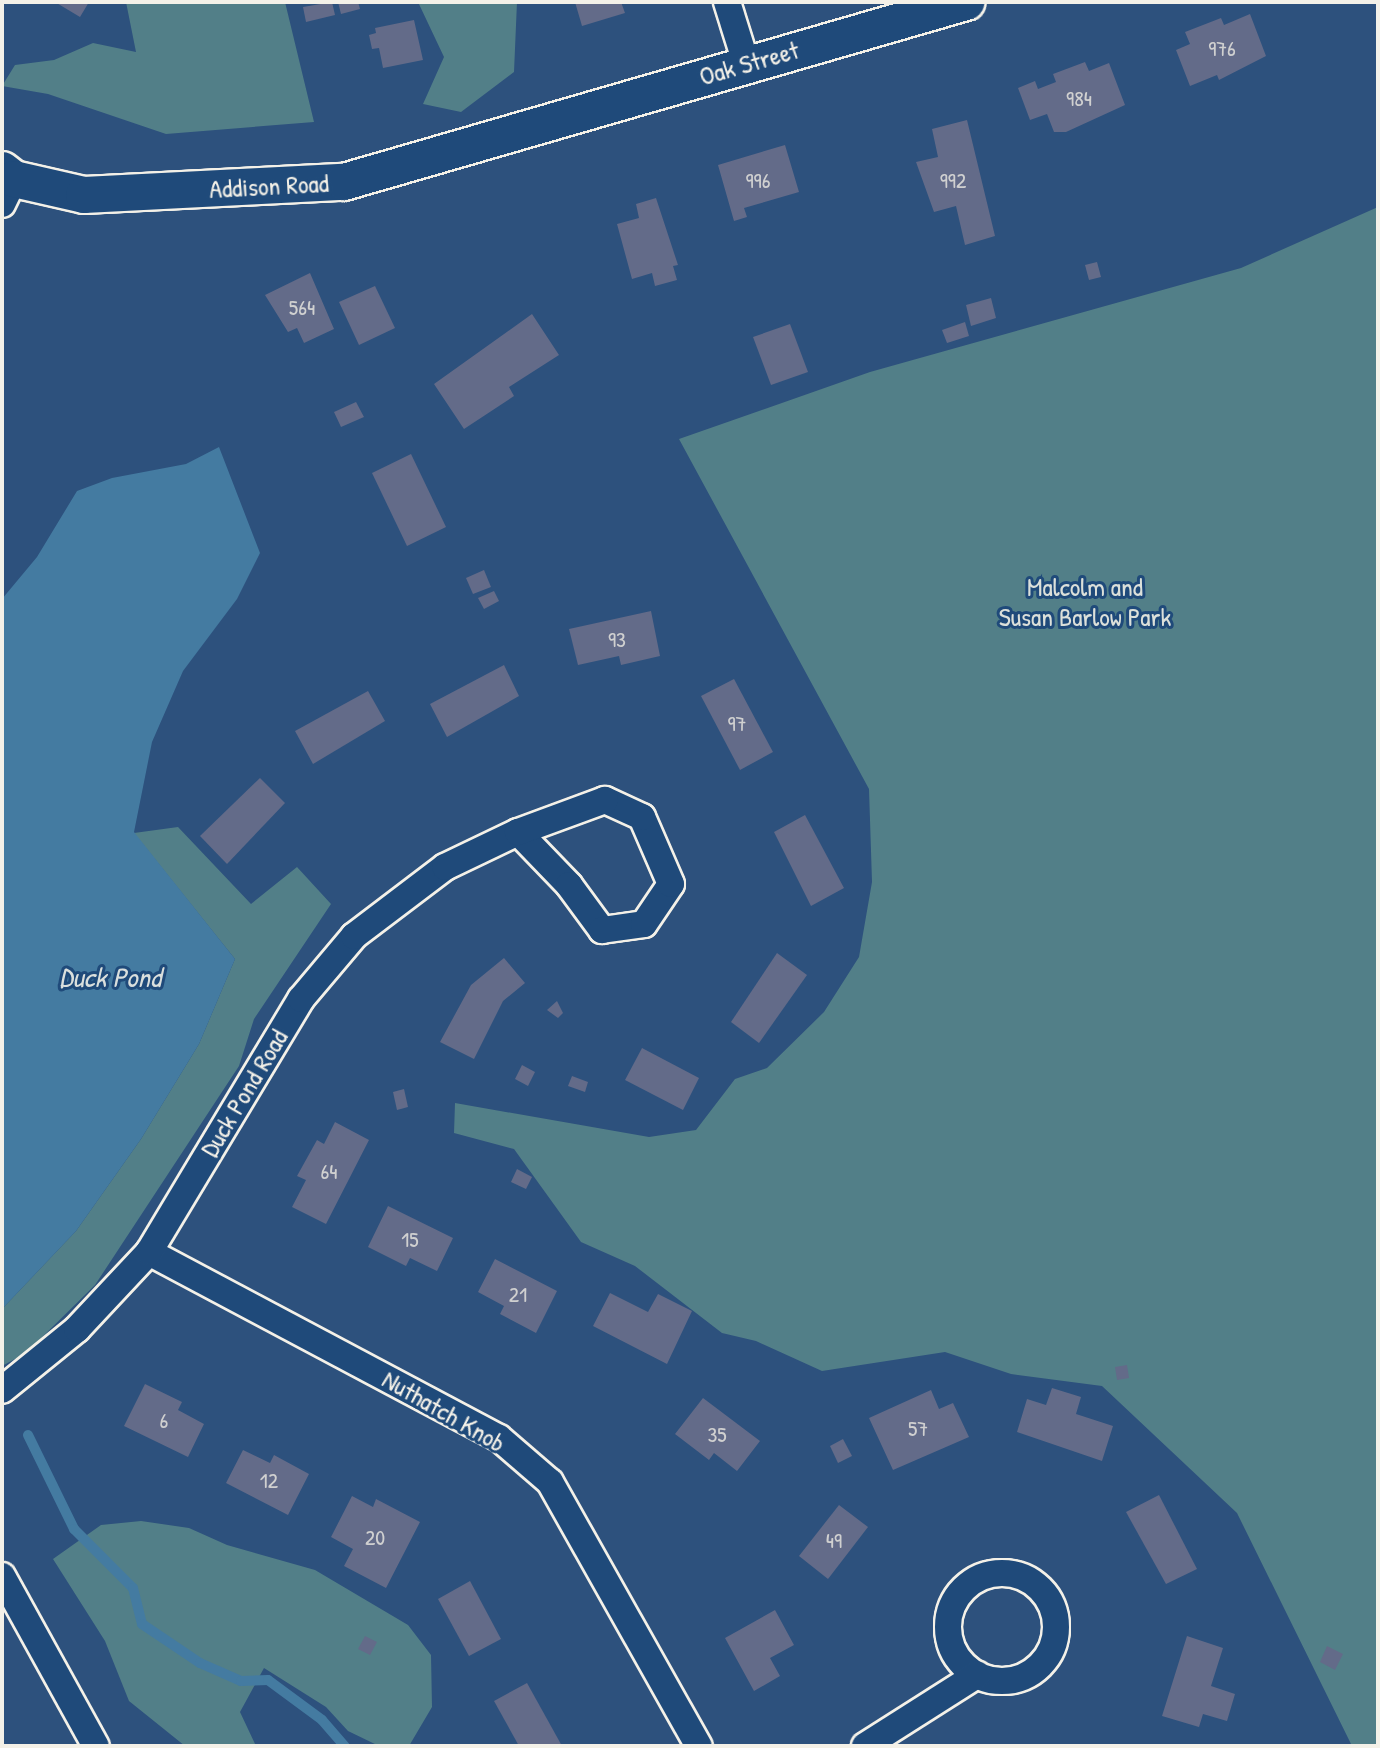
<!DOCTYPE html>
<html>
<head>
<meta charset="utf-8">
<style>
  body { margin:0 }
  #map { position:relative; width:1380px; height:1748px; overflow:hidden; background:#2d517d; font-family:"Patrick Hand",sans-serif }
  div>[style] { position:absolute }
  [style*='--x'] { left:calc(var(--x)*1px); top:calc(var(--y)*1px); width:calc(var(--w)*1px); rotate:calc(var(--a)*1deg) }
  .green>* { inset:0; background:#527f88 }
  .water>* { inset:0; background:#447ba1 }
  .stream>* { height:10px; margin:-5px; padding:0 5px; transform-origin:5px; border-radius:5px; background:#447ba1 }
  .building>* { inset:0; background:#636b89 }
  .roads { filter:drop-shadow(2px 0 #f4f1e8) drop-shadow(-2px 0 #f4f1e8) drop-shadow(0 2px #f4f1e8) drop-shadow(0 -2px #f4f1e8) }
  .minor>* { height:26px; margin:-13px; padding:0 13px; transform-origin:13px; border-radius:13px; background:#1f4a7a }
  .minor>.ring { margin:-13px; padding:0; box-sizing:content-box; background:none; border:26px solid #1f4a7a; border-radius:50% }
  .secondary>* { height:36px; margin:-18px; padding:0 18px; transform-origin:18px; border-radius:18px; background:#1f4a7a }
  span { translate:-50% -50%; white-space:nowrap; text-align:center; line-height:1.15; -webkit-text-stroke:6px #1f4a7a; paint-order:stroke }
  .number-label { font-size:22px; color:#d0d0d0 }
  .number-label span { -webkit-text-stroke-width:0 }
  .street-label { font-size:26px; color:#f4f1e8 }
  .park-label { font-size:26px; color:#dce0da }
  .water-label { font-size:28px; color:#dadfdd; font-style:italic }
  .frame { position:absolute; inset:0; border:4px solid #f4f1e8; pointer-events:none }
</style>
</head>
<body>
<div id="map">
  <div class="green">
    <div style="clip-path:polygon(126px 2px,285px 2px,314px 122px,166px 134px,48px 94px,2px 86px,15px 65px,54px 60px,93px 43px,136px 52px)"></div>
    <div style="clip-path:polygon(418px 2px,517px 2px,514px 72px,461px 112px,423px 104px,444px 57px)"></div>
    <div style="clip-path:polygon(1378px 207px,1378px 1746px,1352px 1746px,1237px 1513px,1102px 1386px,1011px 1374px,945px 1352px,822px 1371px,756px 1341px,722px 1333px,635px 1266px,581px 1242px,514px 1149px,454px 1133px,455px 1103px,649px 1137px,696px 1130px,735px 1079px,767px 1068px,824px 1012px,859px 957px,872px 882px,869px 789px,679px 439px,870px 372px,1241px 268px)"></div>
    <div style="clip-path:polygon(178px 827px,251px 904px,297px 867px,331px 904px,254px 1019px,239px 1066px,95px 1285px,26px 1353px,2px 1366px,2px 1309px,76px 1231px,141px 1139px,199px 1044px,235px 959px,134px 833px)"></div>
    <div style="clip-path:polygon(141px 1521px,189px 1528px,227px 1545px,315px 1570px,408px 1625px,431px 1655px,432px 1707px,409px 1746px,379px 1746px,348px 1731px,326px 1707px,264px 1668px,240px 1712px,256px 1746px,185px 1746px,129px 1701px,105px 1641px,53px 1559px,101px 1525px)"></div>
  </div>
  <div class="water">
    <div style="clip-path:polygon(219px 447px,260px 553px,237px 599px,183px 671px,152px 742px,134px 832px,235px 959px,199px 1044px,141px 1139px,76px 1231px,2px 1309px,2px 599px,37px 557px,77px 491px,112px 478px,186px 464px)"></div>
  </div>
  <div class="stream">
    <div style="--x:28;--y:1435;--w:105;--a:63.9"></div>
    <div style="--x:74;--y:1529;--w:83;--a:45"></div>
    <div style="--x:133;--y:1588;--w:37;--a:76"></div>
    <div style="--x:142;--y:1624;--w:70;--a:33.9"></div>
    <div style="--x:200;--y:1663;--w:45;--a:23.7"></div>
    <div style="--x:241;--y:1681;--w:27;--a:-2"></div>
    <div style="--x:268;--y:1680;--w:67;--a:36.5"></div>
    <div style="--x:322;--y:1720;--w:35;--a:49"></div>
  </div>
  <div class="building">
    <div style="clip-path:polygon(55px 2px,89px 2px,80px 17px)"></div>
    <div style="clip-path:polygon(332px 2px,335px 15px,306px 22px,303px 7px)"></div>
    <div style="clip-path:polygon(338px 2px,358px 2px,360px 9px,341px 14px)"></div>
    <div style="clip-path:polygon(575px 2px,621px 2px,625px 13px,582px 26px)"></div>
    <div style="clip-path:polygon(1250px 14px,1266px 56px,1219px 80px,1217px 75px,1190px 86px,1176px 50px,1190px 44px,1185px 32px,1221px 18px,1224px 25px)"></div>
    <div style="clip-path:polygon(414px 20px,423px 60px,383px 68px,379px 48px,372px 49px,369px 35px,376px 33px,375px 28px)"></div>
    <div style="clip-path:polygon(1085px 62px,1089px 71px,1109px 63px,1125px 105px,1066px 132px,1054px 132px,1047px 114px,1030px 120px,1018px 88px,1035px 81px,1038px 89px,1056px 82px,1053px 74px)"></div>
    <div style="clip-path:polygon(967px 120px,995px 236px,965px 245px,956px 206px,934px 212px,916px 162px,938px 157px,932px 129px)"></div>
    <div style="clip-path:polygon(785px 145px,799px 192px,744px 208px,747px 217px,734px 221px,718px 165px)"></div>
    <div style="clip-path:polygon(656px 198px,678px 265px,673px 266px,677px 280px,655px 286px,652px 273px,632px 279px,617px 224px,639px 218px,636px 204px)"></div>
    <div style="clip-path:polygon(1097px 262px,1101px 277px,1089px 280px,1085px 265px)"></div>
    <div style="clip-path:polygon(310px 273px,334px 329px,304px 343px,297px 328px,288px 332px,265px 295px)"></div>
    <div style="clip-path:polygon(375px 286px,395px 328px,359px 345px,339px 302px)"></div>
    <div style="clip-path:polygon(991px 298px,996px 318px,971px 326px,966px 305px)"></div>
    <div style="clip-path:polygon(532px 314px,559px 355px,509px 387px,514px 396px,464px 429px,434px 384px)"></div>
    <div style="clip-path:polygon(965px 322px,969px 336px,947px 343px,942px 330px)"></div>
    <div style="clip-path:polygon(790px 324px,808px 372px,771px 385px,753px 337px)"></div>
    <div style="clip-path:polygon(356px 402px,364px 417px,341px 427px,334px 412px)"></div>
    <div style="clip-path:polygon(411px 454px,446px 527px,407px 546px,372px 473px)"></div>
    <div style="clip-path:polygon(484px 570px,491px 587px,473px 594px,466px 578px)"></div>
    <div style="clip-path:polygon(494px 591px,499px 601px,484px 609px,478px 598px)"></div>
    <div style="clip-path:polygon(651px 611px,660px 656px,621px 665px,619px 656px,578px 665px,569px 629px)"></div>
    <div style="clip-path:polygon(504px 665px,519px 696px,447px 737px,430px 704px)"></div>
    <div style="clip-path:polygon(734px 679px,773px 752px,740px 770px,701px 696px)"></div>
    <div style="clip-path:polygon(368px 691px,385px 721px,313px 764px,295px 731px)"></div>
    <div style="clip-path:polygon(260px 778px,285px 803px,227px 864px,200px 836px)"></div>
    <div style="clip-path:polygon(805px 815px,844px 888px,811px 906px,774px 832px)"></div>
    <div style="clip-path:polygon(777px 953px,807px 975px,759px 1043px,731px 1022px)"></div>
    <div style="clip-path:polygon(504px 958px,525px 983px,503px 1001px,474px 1059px,440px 1042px,471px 985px)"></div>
    <div style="clip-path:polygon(557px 1001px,563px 1013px,558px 1018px,547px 1010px)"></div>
    <div style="clip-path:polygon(642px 1048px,699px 1078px,683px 1110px,625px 1080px)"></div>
    <div style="clip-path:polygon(522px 1065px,535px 1072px,528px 1086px,515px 1079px)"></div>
    <div style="clip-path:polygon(572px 1076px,588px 1082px,585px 1092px,568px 1086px)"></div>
    <div style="clip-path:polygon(404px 1089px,408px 1107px,397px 1110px,393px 1092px)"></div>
    <div style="clip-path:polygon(335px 1122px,369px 1140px,326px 1224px,292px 1207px,306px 1180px,297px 1176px,317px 1140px,324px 1144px)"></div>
    <div style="clip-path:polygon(517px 1169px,532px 1177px,526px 1189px,511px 1182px)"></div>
    <div style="clip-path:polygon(388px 1206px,453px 1238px,437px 1271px,410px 1258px,406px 1266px,368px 1247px)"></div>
    <div style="clip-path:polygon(495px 1259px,557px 1291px,536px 1333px,500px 1314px,504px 1306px,478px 1292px)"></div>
    <div style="clip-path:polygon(610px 1293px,648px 1312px,658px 1294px,692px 1311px,667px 1364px,593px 1326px)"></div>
    <div style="clip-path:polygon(1127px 1365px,1129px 1378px,1117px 1380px,1115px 1367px)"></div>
    <div style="clip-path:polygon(145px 1384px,182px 1402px,178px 1410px,204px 1424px,188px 1457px,124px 1426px)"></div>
    <div style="clip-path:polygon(1052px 1388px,1081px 1397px,1076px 1414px,1113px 1426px,1102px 1461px,1017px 1432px,1027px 1399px,1046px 1405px)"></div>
    <div style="clip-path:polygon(931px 1390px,939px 1409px,953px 1403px,969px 1437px,893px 1470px,869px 1418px)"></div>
    <div style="clip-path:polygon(703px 1398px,760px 1441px,737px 1471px,714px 1453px,709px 1460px,675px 1434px)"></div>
    <div style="clip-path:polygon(843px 1439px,852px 1456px,838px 1463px,830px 1446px)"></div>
    <div style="clip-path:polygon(243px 1450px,270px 1463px,274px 1455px,309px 1474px,288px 1515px,226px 1483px)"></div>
    <div style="clip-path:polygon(1159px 1495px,1197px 1569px,1166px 1584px,1126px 1512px)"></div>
    <div style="clip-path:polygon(352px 1496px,373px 1507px,376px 1499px,420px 1522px,386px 1588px,344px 1566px,353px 1549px,331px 1537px)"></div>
    <div style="clip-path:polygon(839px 1505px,868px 1527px,828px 1579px,799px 1556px)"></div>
    <div style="clip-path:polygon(470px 1581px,501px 1639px,469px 1656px,438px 1599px)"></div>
    <div style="clip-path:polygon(775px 1610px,794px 1645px,770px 1658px,780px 1676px,754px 1691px,725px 1638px)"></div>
    <div style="clip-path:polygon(365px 1636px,377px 1642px,370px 1655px,358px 1649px)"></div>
    <div style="clip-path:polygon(1187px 1636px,1223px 1648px,1211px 1686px,1235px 1694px,1227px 1721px,1203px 1714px,1199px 1727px,1162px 1716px)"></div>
    <div style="clip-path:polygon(1327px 1646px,1343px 1654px,1335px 1670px,1320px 1662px)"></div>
    <div style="clip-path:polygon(527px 1683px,562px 1746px,519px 1746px,494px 1701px)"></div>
  </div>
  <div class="roads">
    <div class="minor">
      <div style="--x:727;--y:2;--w:64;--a:72.7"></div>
      <div style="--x:2;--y:204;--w:28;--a:-64"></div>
      <div style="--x:149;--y:1252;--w:396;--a:28"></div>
      <div style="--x:499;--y:1438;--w:67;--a:40.8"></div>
      <div style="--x:550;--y:1482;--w:303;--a:60.6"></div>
      <div style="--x:2;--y:1390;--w:97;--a:-39.1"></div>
      <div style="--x:77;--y:1329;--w:105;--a:-46.9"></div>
      <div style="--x:149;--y:1252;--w:295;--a:-59"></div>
      <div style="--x:301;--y:999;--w:82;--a:-49.9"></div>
      <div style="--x:354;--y:936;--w:114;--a:-37.2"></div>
      <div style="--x:445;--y:867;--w:81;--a:-25.6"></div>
      <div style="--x:518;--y:832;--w:74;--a:46.1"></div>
      <div style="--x:569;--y:885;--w:56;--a:53.7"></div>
      <div style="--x:602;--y:930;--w:42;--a:-8.1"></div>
      <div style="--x:644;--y:924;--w:48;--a:-56"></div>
      <div style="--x:671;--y:884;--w:73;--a:-113.4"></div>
      <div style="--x:642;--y:817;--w:41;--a:-155.3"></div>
      <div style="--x:605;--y:800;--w:93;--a:159.8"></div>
      <div class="ring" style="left:948px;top:1573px;width:82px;height:82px"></div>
      <div style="--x:2;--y:1576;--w:194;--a:61.1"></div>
      <div style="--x:865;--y:1746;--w:133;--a:-32.4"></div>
    </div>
    <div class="secondary">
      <div style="--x:2;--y:170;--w:15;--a:37"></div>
      <div style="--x:14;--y:179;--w:72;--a:12.9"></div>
      <div style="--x:84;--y:195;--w:260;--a:-2.9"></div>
      <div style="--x:344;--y:182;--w:648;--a:-16.14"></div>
    </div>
  </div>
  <div class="number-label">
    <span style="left:1222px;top:49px">976</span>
    <span style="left:1079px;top:99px">984</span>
    <span style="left:758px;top:181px">996</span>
    <span style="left:953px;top:181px">992</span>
    <span style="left:302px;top:308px">564</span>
    <span style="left:617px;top:640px">93</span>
    <span style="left:737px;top:724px">97</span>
    <span style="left:329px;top:1172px">64</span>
    <span style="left:410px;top:1240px">15</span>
    <span style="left:518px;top:1295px">21</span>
    <span style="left:164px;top:1421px">6</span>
    <span style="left:918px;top:1429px">57</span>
    <span style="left:717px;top:1435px">35</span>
    <span style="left:269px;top:1481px">12</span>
    <span style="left:375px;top:1538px">20</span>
    <span style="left:834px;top:1541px">49</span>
  </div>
  <div class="street-label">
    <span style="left:749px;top:63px;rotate:-16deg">Oak Street</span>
    <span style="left:269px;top:186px;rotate:-3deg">Addison Road</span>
    <span style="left:244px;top:1093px;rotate:-59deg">Duck Pond Road</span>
    <span style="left:444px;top:1411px;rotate:30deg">Nuthatch Knob</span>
  </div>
  <div class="park-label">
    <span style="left:1085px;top:602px">Malcolm and<br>Susan Barlow Park</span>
  </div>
  <div class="water-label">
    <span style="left:110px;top:977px">Duck Pond</span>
  </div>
  <div class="frame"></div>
</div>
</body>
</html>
